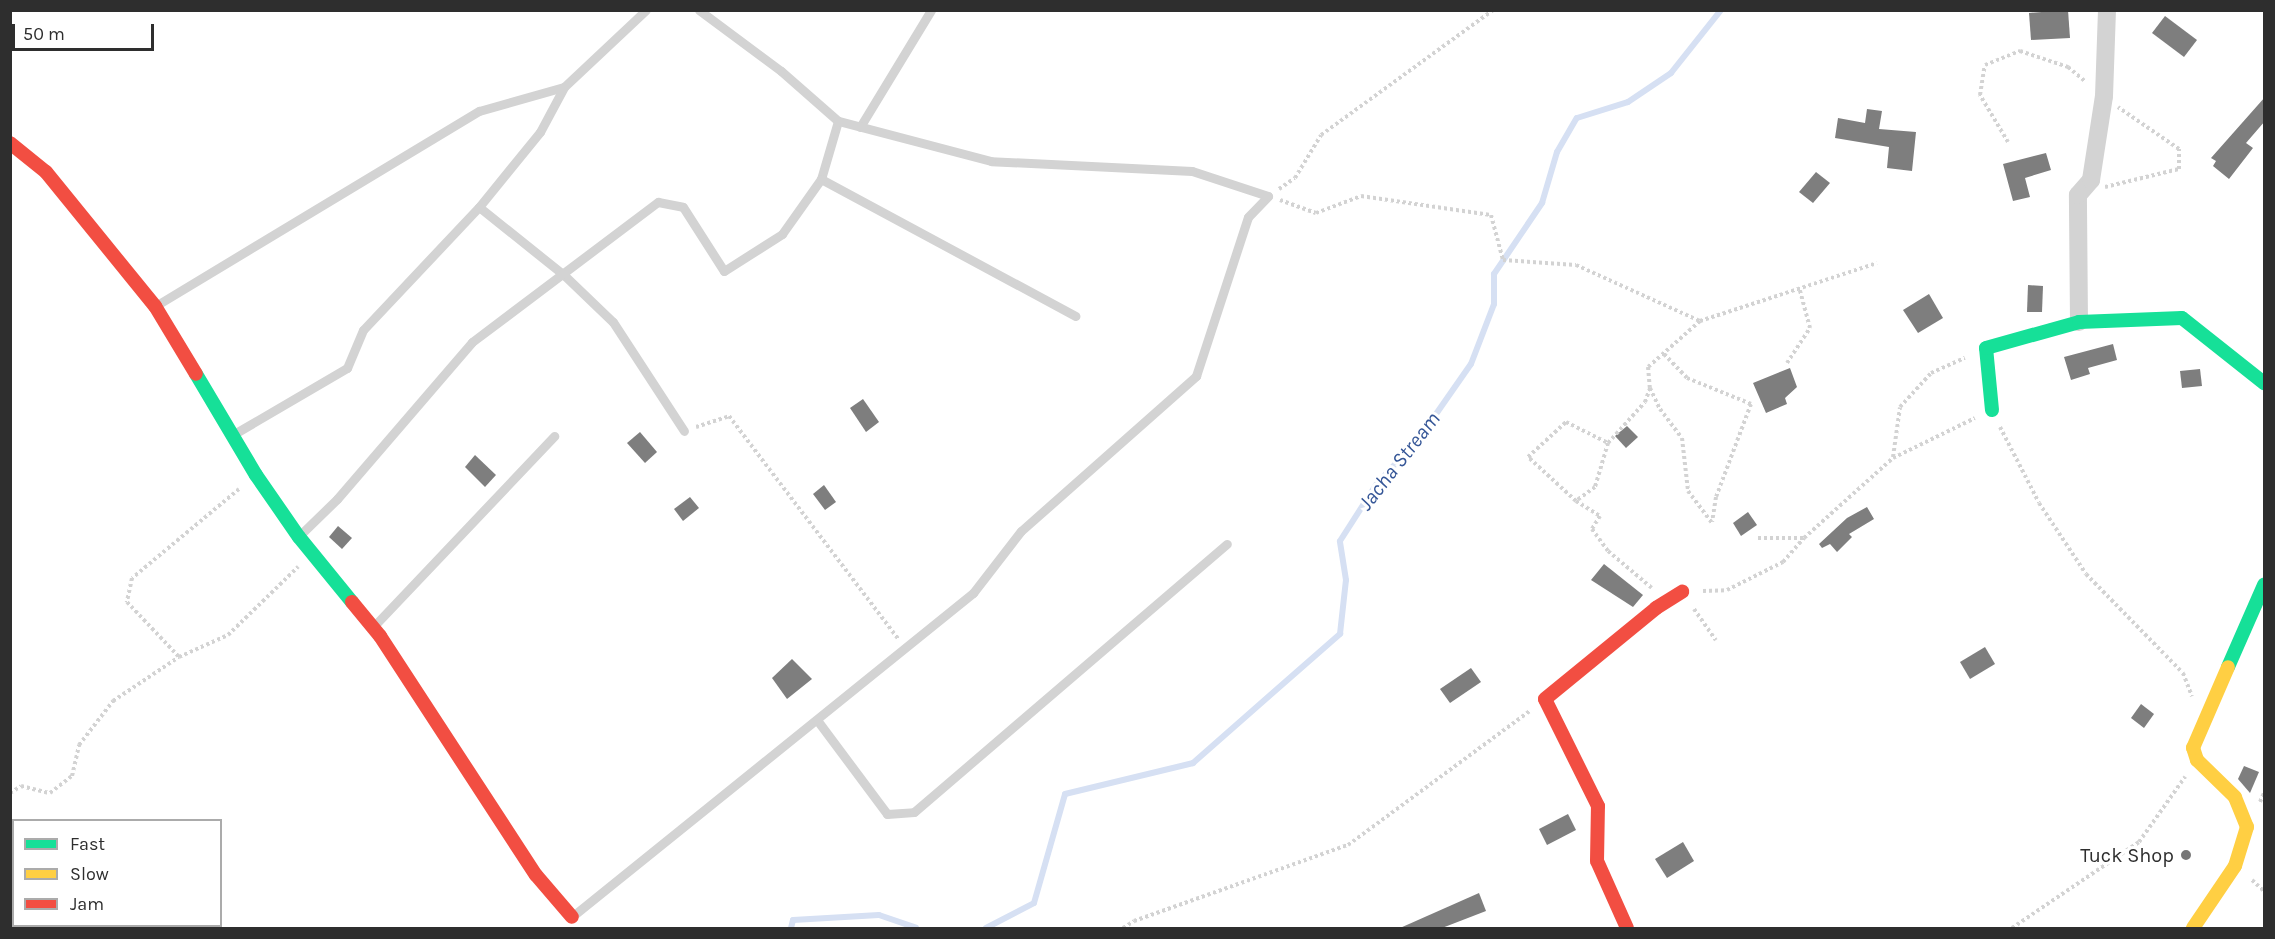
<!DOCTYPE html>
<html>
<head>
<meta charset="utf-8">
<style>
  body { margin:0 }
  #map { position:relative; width:2275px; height:939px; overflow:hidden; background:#fff; font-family:Karla,sans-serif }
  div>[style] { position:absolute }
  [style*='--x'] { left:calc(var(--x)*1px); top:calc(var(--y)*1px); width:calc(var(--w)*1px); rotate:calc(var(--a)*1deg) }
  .stream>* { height:6px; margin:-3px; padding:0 3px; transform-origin:3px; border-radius:3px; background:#d6e0f3 }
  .building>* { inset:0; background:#7e7e7e }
  .path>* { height:4px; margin-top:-2px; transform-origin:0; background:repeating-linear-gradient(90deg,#d3d3d3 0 3px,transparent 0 6px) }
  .lane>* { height:9px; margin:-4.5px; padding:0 4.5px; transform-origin:4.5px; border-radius:4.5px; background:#d3d3d3 }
  .street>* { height:18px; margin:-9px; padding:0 9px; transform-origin:9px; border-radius:9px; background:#d3d3d3 }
  .fast>* { height:14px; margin:-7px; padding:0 7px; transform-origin:7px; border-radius:7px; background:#16e098 }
  .slow>* { height:14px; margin:-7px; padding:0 7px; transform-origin:7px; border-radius:7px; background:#ffcf43 }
  .jam>* { height:14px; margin:-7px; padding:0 7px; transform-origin:7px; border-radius:7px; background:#f24e42 }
  .dots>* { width:16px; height:16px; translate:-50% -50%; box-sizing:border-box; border:3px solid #fff; border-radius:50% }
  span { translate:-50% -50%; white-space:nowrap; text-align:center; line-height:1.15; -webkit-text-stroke:6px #fff; paint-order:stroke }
  .poi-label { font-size:20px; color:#2e2e2e }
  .right { translate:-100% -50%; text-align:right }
  .water-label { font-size:21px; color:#355697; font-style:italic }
  .frame { position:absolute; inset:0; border:12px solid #2e2e2e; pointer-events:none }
  .legend { position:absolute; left:12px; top:819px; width:210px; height:108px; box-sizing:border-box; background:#fff; border:2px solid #ababab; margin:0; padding:8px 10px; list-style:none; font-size:18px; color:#2e2e2e }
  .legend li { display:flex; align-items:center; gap:12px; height:30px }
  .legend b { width:30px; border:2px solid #ababab }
  .scale { position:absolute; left:12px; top:24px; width:142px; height:27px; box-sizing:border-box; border:3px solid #2e2e2e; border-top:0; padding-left:8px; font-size:18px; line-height:21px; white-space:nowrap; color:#2e2e2e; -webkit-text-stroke:4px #fff; paint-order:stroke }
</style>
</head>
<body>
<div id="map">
  <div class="stream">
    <div style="--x:791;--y:928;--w:8;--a:-76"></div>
    <div style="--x:793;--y:920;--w:86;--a:-3.3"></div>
    <div style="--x:879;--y:915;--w:39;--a:19"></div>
    <div style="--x:986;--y:928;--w:54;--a:-27.5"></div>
    <div style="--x:1034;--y:903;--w:113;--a:-74.1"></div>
    <div style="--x:1065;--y:794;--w:132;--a:-13.6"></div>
    <div style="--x:1193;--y:763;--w:196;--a:-41.3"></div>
    <div style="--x:1340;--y:634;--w:54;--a:-83.7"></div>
    <div style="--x:1346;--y:580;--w:39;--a:-99"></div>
    <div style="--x:1340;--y:541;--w:67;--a:-57.3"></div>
    <div style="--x:1376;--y:485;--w:65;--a:-47.5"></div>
    <div style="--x:1420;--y:437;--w:89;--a:-55.1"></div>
    <div style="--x:1471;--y:364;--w:64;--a:-69"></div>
    <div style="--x:1494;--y:304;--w:30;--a:-90"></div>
    <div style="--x:1494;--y:274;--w:86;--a:-55.9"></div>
    <div style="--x:1542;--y:203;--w:53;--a:-73.6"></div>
    <div style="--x:1557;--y:152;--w:39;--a:-60"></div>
    <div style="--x:1577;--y:118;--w:53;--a:-17.4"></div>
    <div style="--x:1628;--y:102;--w:52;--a:-34"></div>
    <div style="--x:1671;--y:73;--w:80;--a:-51.6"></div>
  </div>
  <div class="building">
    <div style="clip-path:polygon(2068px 10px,2070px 38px,2031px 40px,2029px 13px)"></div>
    <div style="clip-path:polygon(2165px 16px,2197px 40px,2184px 57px,2152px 33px)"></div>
    <div style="clip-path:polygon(2265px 97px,2265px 121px,2246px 143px,2253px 148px,2229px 179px,2213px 166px,2216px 161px,2211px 158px)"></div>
    <div style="clip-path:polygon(1867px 109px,1882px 111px,1879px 129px,1916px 132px,1912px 171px,1887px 168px,1889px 147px,1835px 138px,1838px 118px,1865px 123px)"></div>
    <div style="clip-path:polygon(2046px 153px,2051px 170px,2025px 178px,2030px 197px,2013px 201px,2003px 164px)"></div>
    <div style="clip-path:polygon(1816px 172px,1830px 183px,1813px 203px,1799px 192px)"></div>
    <div style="clip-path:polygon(2028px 285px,2043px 286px,2042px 312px,2027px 312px)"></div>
    <div style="clip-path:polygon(1929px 294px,1943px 318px,1918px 333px,1903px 310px)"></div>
    <div style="clip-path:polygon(2113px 344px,2117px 360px,2088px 368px,2090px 374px,2071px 380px,2064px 357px)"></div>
    <div style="clip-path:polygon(1790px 368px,1797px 387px,1785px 398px,1787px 404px,1766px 413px,1753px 383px)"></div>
    <div style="clip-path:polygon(2200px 369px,2202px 386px,2182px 388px,2180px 371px)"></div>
    <div style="clip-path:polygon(863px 399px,879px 422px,866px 432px,850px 408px)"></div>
    <div style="clip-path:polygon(1627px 426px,1638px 437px,1626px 448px,1615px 436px)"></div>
    <div style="clip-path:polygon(640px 432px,657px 452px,645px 463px,627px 443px)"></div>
    <div style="clip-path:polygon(475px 455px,496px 475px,485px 487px,465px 467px)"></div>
    <div style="clip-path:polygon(824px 485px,836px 502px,825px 510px,813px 494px)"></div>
    <div style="clip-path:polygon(690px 497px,699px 508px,683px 521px,674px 509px)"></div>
    <div style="clip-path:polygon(1867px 507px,1874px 519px,1849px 534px,1852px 537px,1837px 552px,1830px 544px,1822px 548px,1819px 544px,1847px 518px)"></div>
    <div style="clip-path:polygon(1748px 512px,1757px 525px,1741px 536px,1733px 523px)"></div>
    <div style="clip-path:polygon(338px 526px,352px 538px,342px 549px,329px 537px)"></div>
    <div style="clip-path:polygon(1604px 564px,1643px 595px,1633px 607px,1591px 580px)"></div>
    <div style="clip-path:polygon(1985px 647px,1995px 664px,1970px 679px,1960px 662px)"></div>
    <div style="clip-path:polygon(792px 659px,812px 679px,787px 699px,772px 678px)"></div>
    <div style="clip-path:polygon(1471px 668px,1481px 682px,1450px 703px,1440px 689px)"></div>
    <div style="clip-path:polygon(2141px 704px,2154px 714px,2144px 728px,2131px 718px)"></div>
    <div style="clip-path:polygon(2244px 766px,2259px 772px,2250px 793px,2238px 779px)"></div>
    <div style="clip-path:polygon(1568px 814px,1576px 830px,1547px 845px,1539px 829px)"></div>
    <div style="clip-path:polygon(1683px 842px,1694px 861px,1667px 878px,1655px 859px)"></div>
    <div style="clip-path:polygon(1479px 893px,1486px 911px,1442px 928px,1400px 928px)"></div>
  </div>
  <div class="path">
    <div style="--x:2008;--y:142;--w:55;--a:-120.8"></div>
    <div style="--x:1980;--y:95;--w:30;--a:-81"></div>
    <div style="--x:1985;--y:65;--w:38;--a:-22"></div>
    <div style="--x:2020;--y:51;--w:51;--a:18.4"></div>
    <div style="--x:2068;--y:67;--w:23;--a:40"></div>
    <div style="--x:2105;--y:187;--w:76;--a:-13.7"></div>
    <div style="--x:2179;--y:169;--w:20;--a:-90"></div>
    <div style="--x:2179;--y:149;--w:74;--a:-145.5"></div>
    <div style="--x:1279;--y:189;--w:19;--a:-35"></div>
    <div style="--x:1295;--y:178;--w:50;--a:-58.8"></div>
    <div style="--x:1321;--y:135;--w:213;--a:-36"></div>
    <div style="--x:1280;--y:200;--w:38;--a:20"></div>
    <div style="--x:1316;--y:213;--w:48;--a:-20.7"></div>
    <div style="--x:1361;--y:196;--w:131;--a:8.3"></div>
    <div style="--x:1491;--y:215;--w:47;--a:75.1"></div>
    <div style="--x:1503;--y:260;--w:73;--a:3.9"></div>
    <div style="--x:1576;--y:265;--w:136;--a:24.3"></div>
    <div style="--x:1700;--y:321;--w:186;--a:-18.1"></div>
    <div style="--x:1700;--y:321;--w:69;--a:138.5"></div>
    <div style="--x:1648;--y:367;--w:21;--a:85"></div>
    <div style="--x:1650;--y:388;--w:23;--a:65"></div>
    <div style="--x:1660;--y:409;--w:36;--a:53"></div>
    <div style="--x:1682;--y:438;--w:53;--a:83.5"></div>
    <div style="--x:1688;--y:491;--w:40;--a:53"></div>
    <div style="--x:1664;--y:354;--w:33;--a:46"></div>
    <div style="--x:1687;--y:378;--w:69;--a:22.1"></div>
    <div style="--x:1751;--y:404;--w:99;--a:110.6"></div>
    <div style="--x:1716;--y:497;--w:25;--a:99"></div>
    <div style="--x:1787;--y:363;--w:42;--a:-56.7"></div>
    <div style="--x:1810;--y:328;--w:42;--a:-105"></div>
    <div style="--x:696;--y:427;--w:35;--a:-18"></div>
    <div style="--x:729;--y:416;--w:280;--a:52.8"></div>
    <div style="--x:2000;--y:427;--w:85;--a:62.8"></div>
    <div style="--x:2039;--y:503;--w:85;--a:56.5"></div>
    <div style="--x:2086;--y:574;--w:139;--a:45.6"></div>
    <div style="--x:2183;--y:673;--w:25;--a:69"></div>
    <div style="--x:1608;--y:443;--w:46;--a:106.5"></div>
    <div style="--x:1595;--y:487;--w:24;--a:144"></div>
    <div style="--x:1576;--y:501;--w:65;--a:-137.5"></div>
    <div style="--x:1528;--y:457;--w:52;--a:-42.6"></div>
    <div style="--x:1566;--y:422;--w:47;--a:26.6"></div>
    <div style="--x:1608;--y:443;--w:55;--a:-47.9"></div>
    <div style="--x:1645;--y:402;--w:15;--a:-70"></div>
    <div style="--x:1893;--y:457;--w:50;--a:-82"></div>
    <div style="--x:1900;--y:407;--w:46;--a:-47.6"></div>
    <div style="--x:1931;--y:373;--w:37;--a:-24"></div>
    <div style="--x:239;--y:489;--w:139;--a:140.2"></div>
    <div style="--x:132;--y:578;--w:25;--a:102"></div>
    <div style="--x:127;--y:602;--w:76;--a:46.6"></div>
    <div style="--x:179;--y:657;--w:54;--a:-24.2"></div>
    <div style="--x:228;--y:635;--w:98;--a:-44.2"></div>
    <div style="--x:1576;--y:501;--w:28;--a:32"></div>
    <div style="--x:1600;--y:516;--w:15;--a:122"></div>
    <div style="--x:1592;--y:529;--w:27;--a:54"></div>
    <div style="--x:1608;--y:551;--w:57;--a:40.1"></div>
    <div style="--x:1758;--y:538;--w:45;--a:0"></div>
    <div style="--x:1703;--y:591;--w:24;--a:-2"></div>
    <div style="--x:1727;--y:590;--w:63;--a:-26.6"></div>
    <div style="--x:1783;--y:562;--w:32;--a:-49"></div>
    <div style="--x:1804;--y:538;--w:120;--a:-42"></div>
    <div style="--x:1893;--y:458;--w:91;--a:-26"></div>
    <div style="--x:1694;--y:609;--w:38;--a:55"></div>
    <div style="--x:10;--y:793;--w:13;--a:-32"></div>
    <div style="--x:21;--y:786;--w:30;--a:14"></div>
    <div style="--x:50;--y:793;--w:28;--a:-38"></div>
    <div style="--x:72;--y:776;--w:32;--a:-77"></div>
    <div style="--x:79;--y:745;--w:56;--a:-52.3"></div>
    <div style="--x:113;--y:701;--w:79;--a:-33.7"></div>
    <div style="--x:2260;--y:802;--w:10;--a:-66"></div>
    <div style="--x:2252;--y:880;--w:16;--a:43"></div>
    <div style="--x:1123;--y:928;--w:13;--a:-32"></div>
    <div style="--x:1134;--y:921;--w:227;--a:-19.6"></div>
    <div style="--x:1348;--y:845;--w:226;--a:-36.4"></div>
    <div style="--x:2012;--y:928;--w:153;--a:-34.1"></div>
    <div style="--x:2139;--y:842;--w:80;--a:-54.7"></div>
  </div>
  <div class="lane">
    <div style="--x:838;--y:121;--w:60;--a:106.3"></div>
    <div style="--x:821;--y:179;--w:289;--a:28.3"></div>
    <div style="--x:860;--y:127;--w:137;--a:-58.7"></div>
    <div style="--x:479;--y:207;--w:110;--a:38.7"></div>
    <div style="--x:565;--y:276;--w:66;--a:43.8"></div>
    <div style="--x:613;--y:322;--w:130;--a:56.9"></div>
    <div style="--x:157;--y:305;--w:376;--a:-31.1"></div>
    <div style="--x:479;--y:111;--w:88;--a:-15.8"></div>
    <div style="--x:564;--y:87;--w:112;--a:-43.2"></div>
    <div style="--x:234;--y:434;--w:131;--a:-30.3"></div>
    <div style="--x:347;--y:368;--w:41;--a:-67.2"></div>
    <div style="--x:363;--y:330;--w:169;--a:-46.7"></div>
    <div style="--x:479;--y:207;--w:97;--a:-50.9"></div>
    <div style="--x:540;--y:132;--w:51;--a:-61.9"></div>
    <div style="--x:300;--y:535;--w:52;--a:-44.2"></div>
    <div style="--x:337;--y:499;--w:207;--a:-49.3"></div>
    <div style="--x:472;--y:342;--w:233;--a:-37"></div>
    <div style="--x:658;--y:202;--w:25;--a:11"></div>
    <div style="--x:683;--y:207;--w:76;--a:57.4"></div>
    <div style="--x:724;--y:271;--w:69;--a:-32.5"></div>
    <div style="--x:782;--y:234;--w:67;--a:-54.7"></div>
    <div style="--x:374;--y:626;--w:262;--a:-46.5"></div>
    <div style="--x:817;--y:720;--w:117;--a:53.3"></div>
    <div style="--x:887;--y:814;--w:27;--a:-4"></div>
    <div style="--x:914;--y:812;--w:412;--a:-40.6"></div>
    <div style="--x:574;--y:915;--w:513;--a:-38.9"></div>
    <div style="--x:973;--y:593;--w:78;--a:-52.3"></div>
    <div style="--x:1021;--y:531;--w:234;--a:-41.5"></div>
    <div style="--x:1196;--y:376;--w:167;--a:-71.9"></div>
    <div style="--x:1248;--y:217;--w:29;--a:-46"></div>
    <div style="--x:1268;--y:196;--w:80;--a:-161.8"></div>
    <div style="--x:1192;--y:171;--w:201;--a:-177.2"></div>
    <div style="--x:991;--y:161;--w:158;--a:-165.3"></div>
    <div style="--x:838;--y:121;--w:76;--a:-138.7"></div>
    <div style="--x:781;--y:71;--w:102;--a:-143.4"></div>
  </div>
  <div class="street">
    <div style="--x:2079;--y:322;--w:127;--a:-90.5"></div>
    <div style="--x:2078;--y:195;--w:20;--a:-49"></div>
    <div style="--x:2091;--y:180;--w:85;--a:-81.2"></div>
    <div style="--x:2104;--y:96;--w:86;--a:-88"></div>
  </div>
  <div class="fast">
    <div style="--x:196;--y:374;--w:117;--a:59.3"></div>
    <div style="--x:256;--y:475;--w:75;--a:55.3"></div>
    <div style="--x:299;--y:537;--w:84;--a:50.8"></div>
    <div style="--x:1992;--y:410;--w:62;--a:-95.5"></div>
    <div style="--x:1986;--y:348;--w:97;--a:-15.6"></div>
    <div style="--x:2079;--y:322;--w:103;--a:-2.2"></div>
    <div style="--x:2182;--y:318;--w:105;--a:38.4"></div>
    <div style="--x:2228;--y:667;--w:90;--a:-66.3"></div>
  </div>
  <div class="slow">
    <div style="--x:2193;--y:928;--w:75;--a:-55.9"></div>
    <div style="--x:2235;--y:866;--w:41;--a:-72.9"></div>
    <div style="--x:2247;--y:827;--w:32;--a:-112"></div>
    <div style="--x:2235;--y:797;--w:53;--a:-135.8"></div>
    <div style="--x:2197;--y:760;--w:13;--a:-108"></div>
    <div style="--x:2193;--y:748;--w:88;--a:-66.6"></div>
  </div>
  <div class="jam">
    <div style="--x:10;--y:143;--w:46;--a:38.9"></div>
    <div style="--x:46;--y:172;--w:173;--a:50.9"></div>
    <div style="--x:155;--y:306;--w:79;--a:58.9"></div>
    <div style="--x:352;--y:602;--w:44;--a:50.5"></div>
    <div style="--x:380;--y:636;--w:285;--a:56.9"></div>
    <div style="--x:536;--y:875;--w:55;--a:49.4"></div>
    <div style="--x:1627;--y:928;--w:73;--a:-114.1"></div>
    <div style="--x:1597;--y:861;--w:55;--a:-89"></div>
    <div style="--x:1598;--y:806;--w:119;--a:-116.4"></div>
    <div style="--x:1545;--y:699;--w:144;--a:-39.3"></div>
    <div style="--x:1656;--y:608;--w:31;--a:-32"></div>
  </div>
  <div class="dots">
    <div style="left:2186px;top:855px;background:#777"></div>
  </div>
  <div class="poi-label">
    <span class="right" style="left:2174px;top:855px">Tuck Shop</span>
  </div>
  <div class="water-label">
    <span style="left:1399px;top:461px;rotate:-52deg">Jacha Stream</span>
  </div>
  <div class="frame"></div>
  <ul class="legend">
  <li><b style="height:8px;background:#16e098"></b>Fast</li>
  <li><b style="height:8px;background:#ffcf43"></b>Slow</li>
  <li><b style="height:8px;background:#f24e42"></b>Jam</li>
  </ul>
  <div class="scale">50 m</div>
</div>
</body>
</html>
